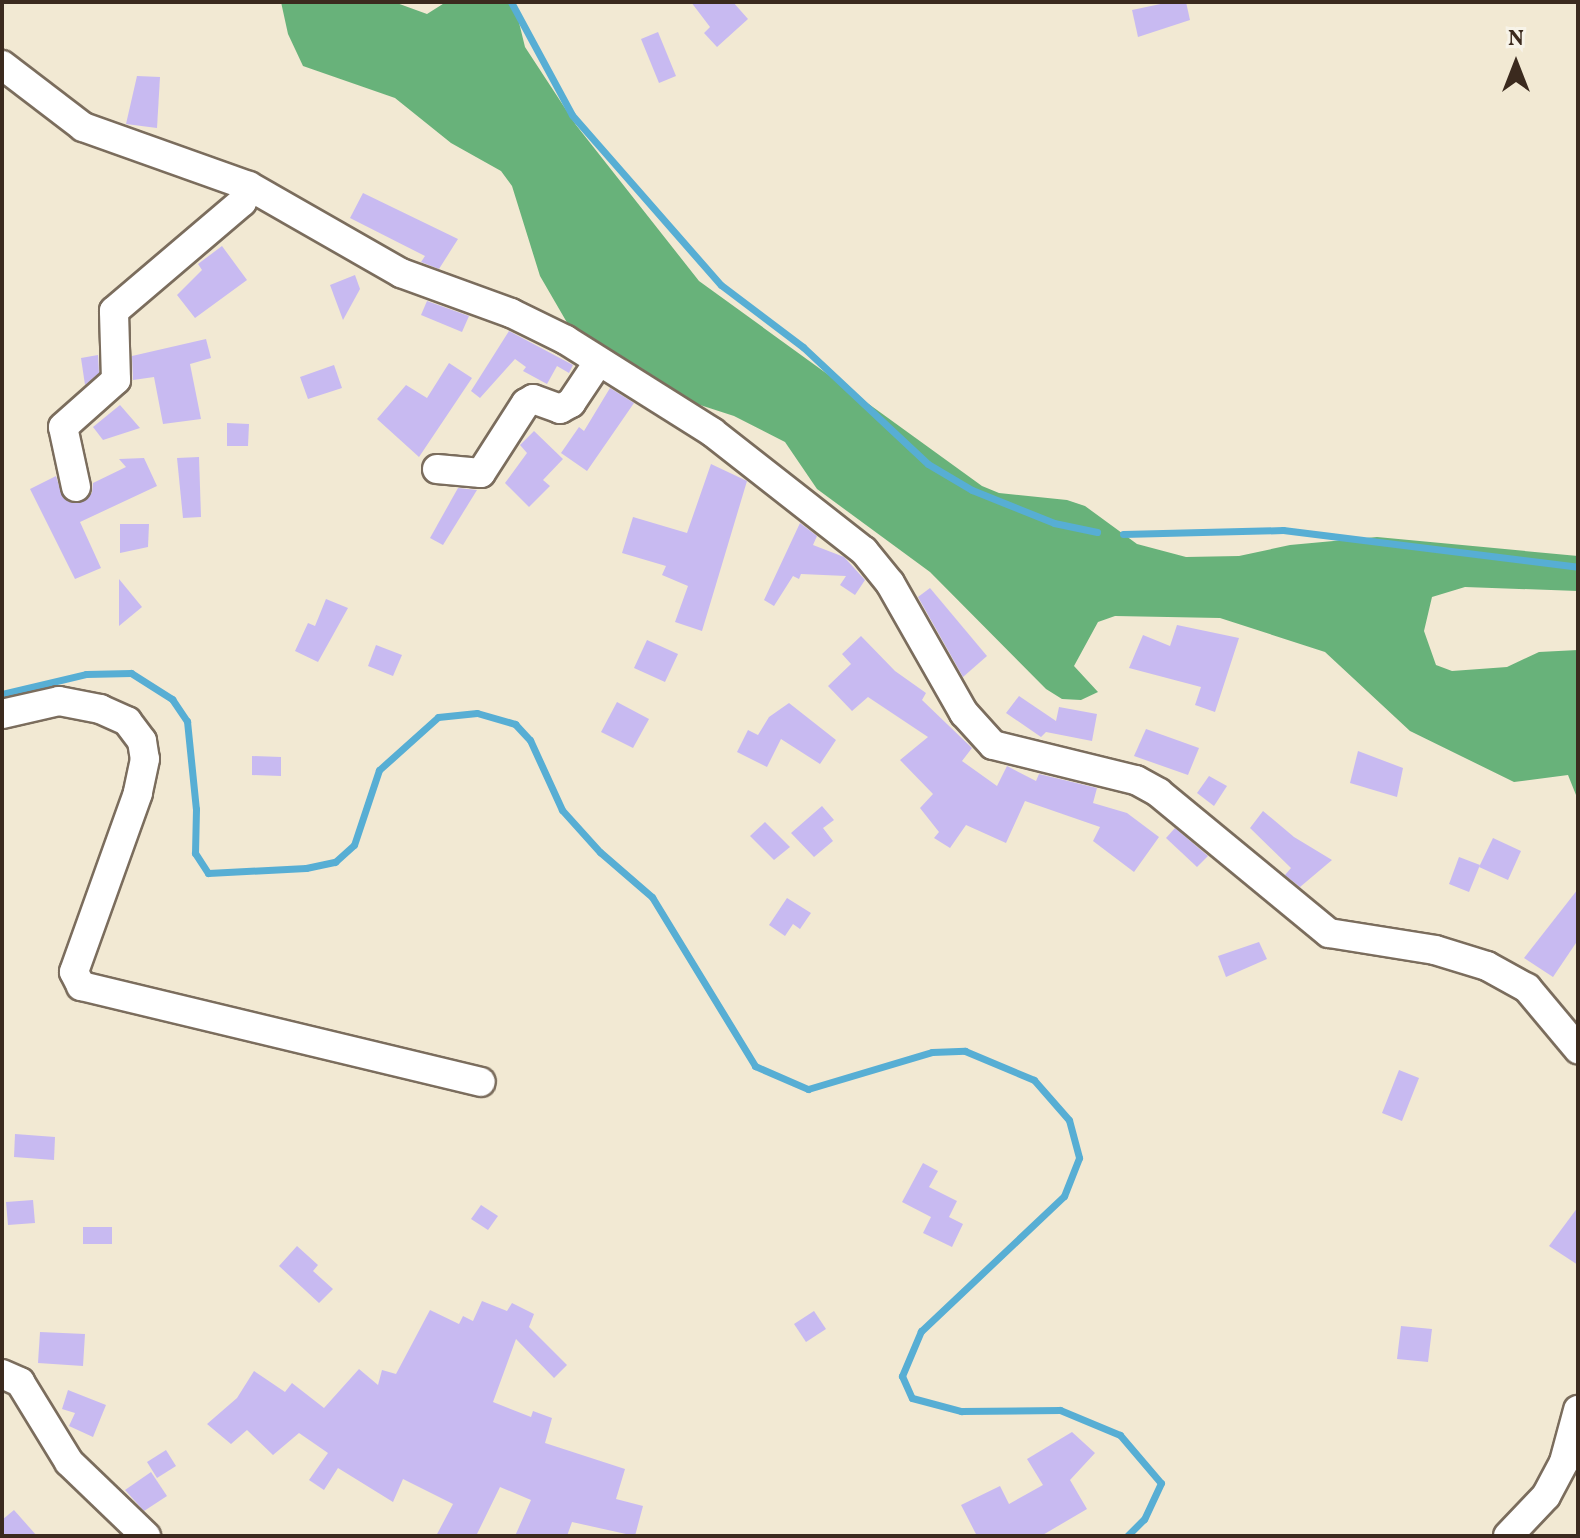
<!DOCTYPE html>
<html>
<head>
<meta charset="utf-8">
<style>
  body { margin:0 }
  #map { position:relative; width:1580px; height:1538px; overflow:hidden; background:#f2e9d3; font-family:Vollkorn,serif }
  div>[style] { position:absolute }
  [style*='--x'] { left:calc(var(--x)*1px); top:calc(var(--y)*1px); width:calc(var(--w)*1px); rotate:calc(var(--a)*1deg) }
  .forest>* { inset:0; background:#68b27a }
  .stream>* { height:7px; margin:-3.5px; padding:0 3.5px; transform-origin:3.5px; border-radius:3.5px; background:#57aed4 }
  .building>* { inset:0; background:#c8baf1 }
  .roads { filter:drop-shadow(2px 0 #7b6d5d) drop-shadow(-2px 0 #7b6d5d) drop-shadow(0 2px #7b6d5d) drop-shadow(0 -2px #7b6d5d) }
  .minor>* { height:28px; margin:-14px; padding:0 14px; transform-origin:14px; border-radius:14px; background:#fff }
  span { translate:-50% -50%; white-space:nowrap; text-align:center; line-height:1.15; -webkit-text-stroke:8px #f7f3e8; paint-order:stroke }
  .frame { position:absolute; inset:0; border:4px solid #3b2a1e; pointer-events:none }
  .north { position:absolute; left:1476px; top:24px; width:80px; height:80px; -webkit-text-stroke:6px #f7f3e8; paint-order:stroke; rotate:0deg; font-size:22px; font-weight:700; line-height:32px; text-align:center; color:#3b2a1e }
  .north::after { content:''; display:block; margin:auto; width:28px; height:36px; background:#3b2a1e; clip-path:polygon(50% 0,100% 100%,50% 72%,0 100%) }
</style>
</head>
<body>
<div id="map">
  <div class="forest">
    <div style="clip-path:polygon(281px 2px,394px 2px,427px 14px,446px 2px,514px 2px,525px 47px,576px 125px,699px 281px,982px 486px,999px 493px,1067px 500px,1085px 506px,1137px 544px,1186px 557px,1239px 556px,1290px 545px,1377px 537px,1578px 556px,1578px 591px,1465px 587px,1432px 597px,1424px 631px,1436px 665px,1452px 671px,1507px 667px,1539px 652px,1578px 650px,1578px 800px,1568px 775px,1514px 782px,1410px 731px,1325px 652px,1220px 618px,1115px 616px,1098px 622px,1074px 666px,1098px 692px,1081px 700px,1062px 699px,1046px 689px,930px 572px,817px 489px,785px 442px,734px 416px,663px 393px,569px 326px,540px 276px,512px 186px,501px 171px,451px 143px,395px 98px,303px 66px,288px 34px)"></div>
  </div>
  <div class="stream">
    <div style="--x:511;--y:2;--w:128;--a:61.6"></div>
    <div style="--x:572;--y:115;--w:226;--a:48.8"></div>
    <div style="--x:721;--y:285;--w:103;--a:37.1"></div>
    <div style="--x:803;--y:347;--w:171;--a:43.1"></div>
    <div style="--x:928;--y:464;--w:51;--a:30.6"></div>
    <div style="--x:972;--y:490;--w:88;--a:21.9"></div>
    <div style="--x:1054;--y:523;--w:44;--a:11.8"></div>
    <div style="--x:1123;--y:534;--w:160;--a:-1.4"></div>
    <div style="--x:1283;--y:530;--w:297;--a:7.1"></div>
    <div style="--x:2;--y:694;--w:86;--a:-13.4"></div>
    <div style="--x:86;--y:674;--w:45;--a:-1.3"></div>
    <div style="--x:131;--y:673;--w:49;--a:32.4"></div>
    <div style="--x:172;--y:699;--w:27;--a:56"></div>
    <div style="--x:187;--y:721;--w:88;--a:84.2"></div>
    <div style="--x:196;--y:809;--w:44;--a:91.3"></div>
    <div style="--x:195;--y:853;--w:24;--a:57"></div>
    <div style="--x:208;--y:873;--w:98;--a:-2.9"></div>
    <div style="--x:306;--y:868;--w:30;--a:-12"></div>
    <div style="--x:335;--y:862;--w:25;--a:-42"></div>
    <div style="--x:354;--y:845;--w:79;--a:-71.6"></div>
    <div style="--x:379;--y:770;--w:79;--a:-41.9"></div>
    <div style="--x:438;--y:717;--w:39;--a:-6"></div>
    <div style="--x:477;--y:713;--w:40;--a:16"></div>
    <div style="--x:515;--y:724;--w:22;--a:47"></div>
    <div style="--x:530;--y:740;--w:77;--a:65.4"></div>
    <div style="--x:562;--y:810;--w:57;--a:47.9"></div>
    <div style="--x:600;--y:852;--w:69;--a:40.9"></div>
    <div style="--x:652;--y:897;--w:198;--a:58.6"></div>
    <div style="--x:755;--y:1066;--w:58;--a:23.5"></div>
    <div style="--x:808;--y:1089;--w:129;--a:-16.6"></div>
    <div style="--x:932;--y:1052;--w:33;--a:-2"></div>
    <div style="--x:965;--y:1051;--w:75;--a:22.8"></div>
    <div style="--x:1034;--y:1080;--w:53;--a:48.8"></div>
    <div style="--x:1069;--y:1120;--w:39;--a:75"></div>
    <div style="--x:1079;--y:1158;--w:41;--a:111.5"></div>
    <div style="--x:1064;--y:1196;--w:197;--a:136.6"></div>
    <div style="--x:921;--y:1331;--w:49;--a:112.9"></div>
    <div style="--x:902;--y:1376;--w:24;--a:66"></div>
    <div style="--x:912;--y:1398;--w:51;--a:14.9"></div>
    <div style="--x:961;--y:1411;--w:99;--a:-0.6"></div>
    <div style="--x:1060;--y:1410;--w:65;--a:22.6"></div>
    <div style="--x:1120;--y:1435;--w:63;--a:49.5"></div>
    <div style="--x:1161;--y:1483;--w:40;--a:115"></div>
    <div style="--x:1144;--y:1519;--w:24;--a:135"></div>
  </div>
  <div class="building">
    <div style="clip-path:polygon(691px 2px,733px 2px,748px 19px,717px 47px,704px 33px,710px 27px)"></div>
    <div style="clip-path:polygon(1170px 2px,1186px 2px,1190px 20px,1138px 37px,1132px 10px)"></div>
    <div style="clip-path:polygon(658px 32px,676px 76px,659px 83px,641px 39px)"></div>
    <div style="clip-path:polygon(137px 76px,160px 77px,157px 128px,126px 124px)"></div>
    <div style="clip-path:polygon(363px 193px,458px 239px,439px 269px,421px 262px,425px 256px,350px 218px)"></div>
    <div style="clip-path:polygon(222px 246px,247px 280px,195px 318px,177px 295px,202px 270px,198px 264px)"></div>
    <div style="clip-path:polygon(355px 275px,360px 289px,343px 320px,330px 285px)"></div>
    <div style="clip-path:polygon(427px 301px,469px 316px,462px 332px,421px 315px)"></div>
    <div style="clip-path:polygon(509px 331px,573px 365px,569px 373px,557px 366px,547px 384px,523px 371px,526px 367px,515px 359px,480px 398px,471px 391px)"></div>
    <div style="clip-path:polygon(206px 339px,211px 358px,190px 364px,201px 419px,163px 424px,154px 377px,133px 380px,132px 356px)"></div>
    <div style="clip-path:polygon(98px 355px,99px 373px,85px 385px,81px 358px)"></div>
    <div style="clip-path:polygon(449px 363px,472px 378px,419px 457px,377px 419px,406px 385px,427px 398px)"></div>
    <div style="clip-path:polygon(334px 365px,342px 388px,308px 399px,300px 377px)"></div>
    <div style="clip-path:polygon(610px 388px,634px 403px,587px 471px,561px 453px,579px 427px,584px 431px)"></div>
    <div style="clip-path:polygon(120px 405px,140px 428px,103px 440px,93px 427px)"></div>
    <div style="clip-path:polygon(227px 423px,249px 424px,248px 446px,227px 446px)"></div>
    <div style="clip-path:polygon(534px 431px,563px 459px,543px 480px,550px 486px,529px 507px,505px 483px,527px 453px,520px 445px)"></div>
    <div style="clip-path:polygon(199px 457px,201px 517px,183px 518px,177px 458px)"></div>
    <div style="clip-path:polygon(144px 458px,157px 486px,80px 522px,101px 568px,75px 579px,30px 489px,56px 476px,63px 498px,80px 503px,92px 493px,93px 483px,126px 467px,119px 459px)"></div>
    <div style="clip-path:polygon(711px 464px,747px 481px,702px 631px,675px 622px,688px 586px,662px 575px,666px 566px,622px 553px,633px 517px,687px 533px)"></div>
    <div style="clip-path:polygon(458px 488px,477px 490px,443px 545px,430px 538px)"></div>
    <div style="clip-path:polygon(800px 523px,817px 536px,813px 545px,844px 557px,865px 580px,855px 595px,840px 585px,846px 576px,801px 574px,799px 579px,793px 576px,774px 606px,764px 600px)"></div>
    <div style="clip-path:polygon(120px 524px,149px 524px,148px 547px,120px 553px)"></div>
    <div style="clip-path:polygon(119px 579px,142px 607px,119px 626px)"></div>
    <div style="clip-path:polygon(930px 588px,987px 656px,963px 677px,918px 597px)"></div>
    <div style="clip-path:polygon(326px 599px,348px 608px,318px 662px,295px 651px,308px 623px,315px 626px)"></div>
    <div style="clip-path:polygon(1177px 625px,1239px 638px,1215px 712px,1195px 705px,1201px 687px,1129px 668px,1143px 635px,1170px 646px)"></div>
    <div style="clip-path:polygon(861px 636px,895px 671px,926px 693px,922px 700px,972px 748px,962px 761px,997px 786px,1007px 766px,1036px 781px,1039px 774px,1097px 788px,1093px 803px,1127px 813px,1159px 837px,1134px 872px,1093px 841px,1100px 827px,1025px 801px,1006px 843px,966px 825px,950px 848px,934px 838px,939px 832px,920px 808px,933px 794px,900px 760px,928px 737px,868px 697px,852px 711px,828px 686px,851px 664px,842px 654px)"></div>
    <div style="clip-path:polygon(647px 640px,678px 654px,665px 682px,634px 668px)"></div>
    <div style="clip-path:polygon(376px 645px,402px 655px,393px 676px,368px 666px)"></div>
    <div style="clip-path:polygon(1019px 696px,1056px 721px,1059px 707px,1097px 714px,1092px 741px,1046px 732px,1041px 737px,1006px 713px)"></div>
    <div style="clip-path:polygon(617px 702px,649px 719px,633px 748px,601px 732px)"></div>
    <div style="clip-path:polygon(789px 703px,836px 740px,820px 764px,781px 739px,767px 767px,737px 752px,748px 730px,758px 735px,769px 717px)"></div>
    <div style="clip-path:polygon(1146px 729px,1199px 748px,1188px 775px,1134px 756px)"></div>
    <div style="clip-path:polygon(1358px 751px,1403px 768px,1397px 797px,1350px 783px)"></div>
    <div style="clip-path:polygon(252px 756px,281px 757px,281px 776px,252px 775px)"></div>
    <div style="clip-path:polygon(1209px 776px,1227px 786px,1214px 806px,1197px 793px)"></div>
    <div style="clip-path:polygon(822px 806px,834px 820px,823px 828px,833px 841px,814px 857px,791px 833px)"></div>
    <div style="clip-path:polygon(1263px 811px,1294px 837px,1332px 860px,1300px 887px,1285px 875px,1291px 868px,1250px 828px)"></div>
    <div style="clip-path:polygon(765px 822px,790px 847px,774px 860px,750px 836px)"></div>
    <div style="clip-path:polygon(1175px 828px,1208px 856px,1197px 867px,1166px 838px)"></div>
    <div style="clip-path:polygon(1493px 838px,1521px 851px,1508px 880px,1479px 867px)"></div>
    <div style="clip-path:polygon(1459px 857px,1480px 865px,1469px 892px,1449px 884px)"></div>
    <div style="clip-path:polygon(1578px 889px,1578px 940px,1553px 977px,1524px 958px)"></div>
    <div style="clip-path:polygon(787px 898px,811px 913px,800px 929px,793px 924px,785px 936px,769px 925px)"></div>
    <div style="clip-path:polygon(1259px 942px,1267px 959px,1226px 977px,1218px 956px)"></div>
    <div style="clip-path:polygon(1399px 1070px,1419px 1078px,1402px 1121px,1382px 1113px)"></div>
    <div style="clip-path:polygon(15px 1134px,55px 1137px,54px 1160px,14px 1157px)"></div>
    <div style="clip-path:polygon(923px 1163px,938px 1171px,929px 1187px,957px 1201px,949px 1217px,963px 1224px,952px 1247px,923px 1233px,931px 1217px,902px 1202px)"></div>
    <div style="clip-path:polygon(33px 1200px,35px 1223px,8px 1225px,6px 1202px)"></div>
    <div style="clip-path:polygon(481px 1205px,498px 1216px,488px 1230px,471px 1219px)"></div>
    <div style="clip-path:polygon(1578px 1207px,1578px 1265px,1549px 1246px)"></div>
    <div style="clip-path:polygon(83px 1227px,112px 1227px,112px 1244px,83px 1244px)"></div>
    <div style="clip-path:polygon(297px 1246px,318px 1265px,313px 1271px,333px 1289px,319px 1303px,279px 1266px)"></div>
    <div style="clip-path:polygon(482px 1301px,507px 1311px,512px 1303px,534px 1314px,529px 1327px,567px 1365px,554px 1378px,516px 1339px,493px 1402px,531px 1417px,533px 1411px,552px 1418px,545px 1443px,625px 1469px,616px 1499px,643px 1506px,635px 1536px,572px 1522px,567px 1536px,515px 1536px,531px 1500px,500px 1487px,476px 1536px,436px 1536px,453px 1504px,403px 1479px,393px 1502px,338px 1468px,324px 1490px,309px 1480px,328px 1453px,299px 1433px,273px 1455px,247px 1430px,231px 1444px,207px 1424px,237px 1398px,254px 1371px,285px 1392px,292px 1383px,324px 1408px,359px 1369px,378px 1385px,382px 1370px,396px 1374px,430px 1310px,459px 1324px,463px 1316px,473px 1321px)"></div>
    <div style="clip-path:polygon(814px 1311px,826px 1329px,806px 1342px,794px 1324px)"></div>
    <div style="clip-path:polygon(1401px 1326px,1432px 1329px,1428px 1362px,1397px 1359px)"></div>
    <div style="clip-path:polygon(40px 1332px,85px 1334px,83px 1366px,38px 1363px)"></div>
    <div style="clip-path:polygon(68px 1390px,106px 1405px,93px 1437px,69px 1426px,75px 1413px,62px 1409px)"></div>
    <div style="clip-path:polygon(1072px 1432px,1095px 1453px,1070px 1480px,1087px 1509px,1041px 1536px,977px 1536px,961px 1505px,1000px 1486px,1009px 1504px,1043px 1485px,1027px 1459px)"></div>
    <div style="clip-path:polygon(166px 1450px,176px 1466px,157px 1478px,147px 1462px)"></div>
    <div style="clip-path:polygon(151px 1472px,167px 1496px,144px 1511px,125px 1490px)"></div>
    <div style="clip-path:polygon(14px 1510px,37px 1536px,2px 1536px,2px 1520px)"></div>
  </div>
  <div class="roads">
    <div class="minor">
      <div style="--x:2;--y:65;--w:102;--a:37.4"></div>
      <div style="--x:83;--y:127;--w:176;--a:19.6"></div>
      <div style="--x:249;--y:186;--w:175;--a:29.8"></div>
      <div style="--x:401;--y:273;--w:117;--a:20"></div>
      <div style="--x:511;--y:313;--w:61;--a:26.1"></div>
      <div style="--x:566;--y:340;--w:173;--a:32.2"></div>
      <div style="--x:712;--y:432;--w:193;--a:38.1"></div>
      <div style="--x:864;--y:551;--w:41;--a:50.9"></div>
      <div style="--x:890;--y:583;--w:150;--a:60.4"></div>
      <div style="--x:964;--y:713;--w:43;--a:47.8"></div>
      <div style="--x:993;--y:745;--w:147;--a:13.8"></div>
      <div style="--x:1136;--y:780;--w:26;--a:29"></div>
      <div style="--x:1159;--y:793;--w:220;--a:39.5"></div>
      <div style="--x:1329;--y:933;--w:107;--a:9.1"></div>
      <div style="--x:1435;--y:950;--w:54;--a:17.1"></div>
      <div style="--x:1487;--y:966;--w:46;--a:28.8"></div>
      <div style="--x:1527;--y:988;--w:80;--a:50.1"></div>
      <div style="--x:437;--y:469;--w:44;--a:5.2"></div>
      <div style="--x:481;--y:473;--w:83;--a:-57.3"></div>
      <div style="--x:526;--y:403;--w:8;--a:-30"></div>
      <div style="--x:533;--y:399;--w:29;--a:20"></div>
      <div style="--x:560;--y:409;--w:13;--a:-29"></div>
      <div style="--x:571;--y:403;--w:50;--a:-56.3"></div>
      <div style="--x:76;--y:487;--w:61;--a:-102.2"></div>
      <div style="--x:63;--y:427;--w:71;--a:-41.6"></div>
      <div style="--x:116;--y:380;--w:69;--a:-91.7"></div>
      <div style="--x:114;--y:311;--w:168;--a:-40.4"></div>
      <div style="--x:242;--y:202;--w:17;--a:-66"></div>
      <div style="--x:2;--y:714;--w:58;--a:-12.8"></div>
      <div style="--x:59;--y:701;--w:42;--a:11"></div>
      <div style="--x:100;--y:709;--w:30;--a:24"></div>
      <div style="--x:127;--y:721;--w:25;--a:53"></div>
      <div style="--x:142;--y:741;--w:18;--a:81"></div>
      <div style="--x:145;--y:759;--w:35;--a:102"></div>
      <div style="--x:138;--y:793;--w:190;--a:109.7"></div>
      <div style="--x:74;--y:972;--w:16;--a:63"></div>
      <div style="--x:81;--y:986;--w:411;--a:13.5"></div>
      <div style="--x:2;--y:1374;--w:20;--a:24"></div>
      <div style="--x:20;--y:1382;--w:94;--a:58.5"></div>
      <div style="--x:69;--y:1462;--w:107;--a:43.9"></div>
      <div style="--x:1508;--y:1536;--w:55;--a:-46.5"></div>
      <div style="--x:1546;--y:1496;--w:38;--a:-62"></div>
      <div style="--x:1564;--y:1462;--w:54;--a:-74.9"></div>
    </div>
  </div>
  <div class="frame"></div>
  <div class="north">N</div>
</div>
</body>
</html>
